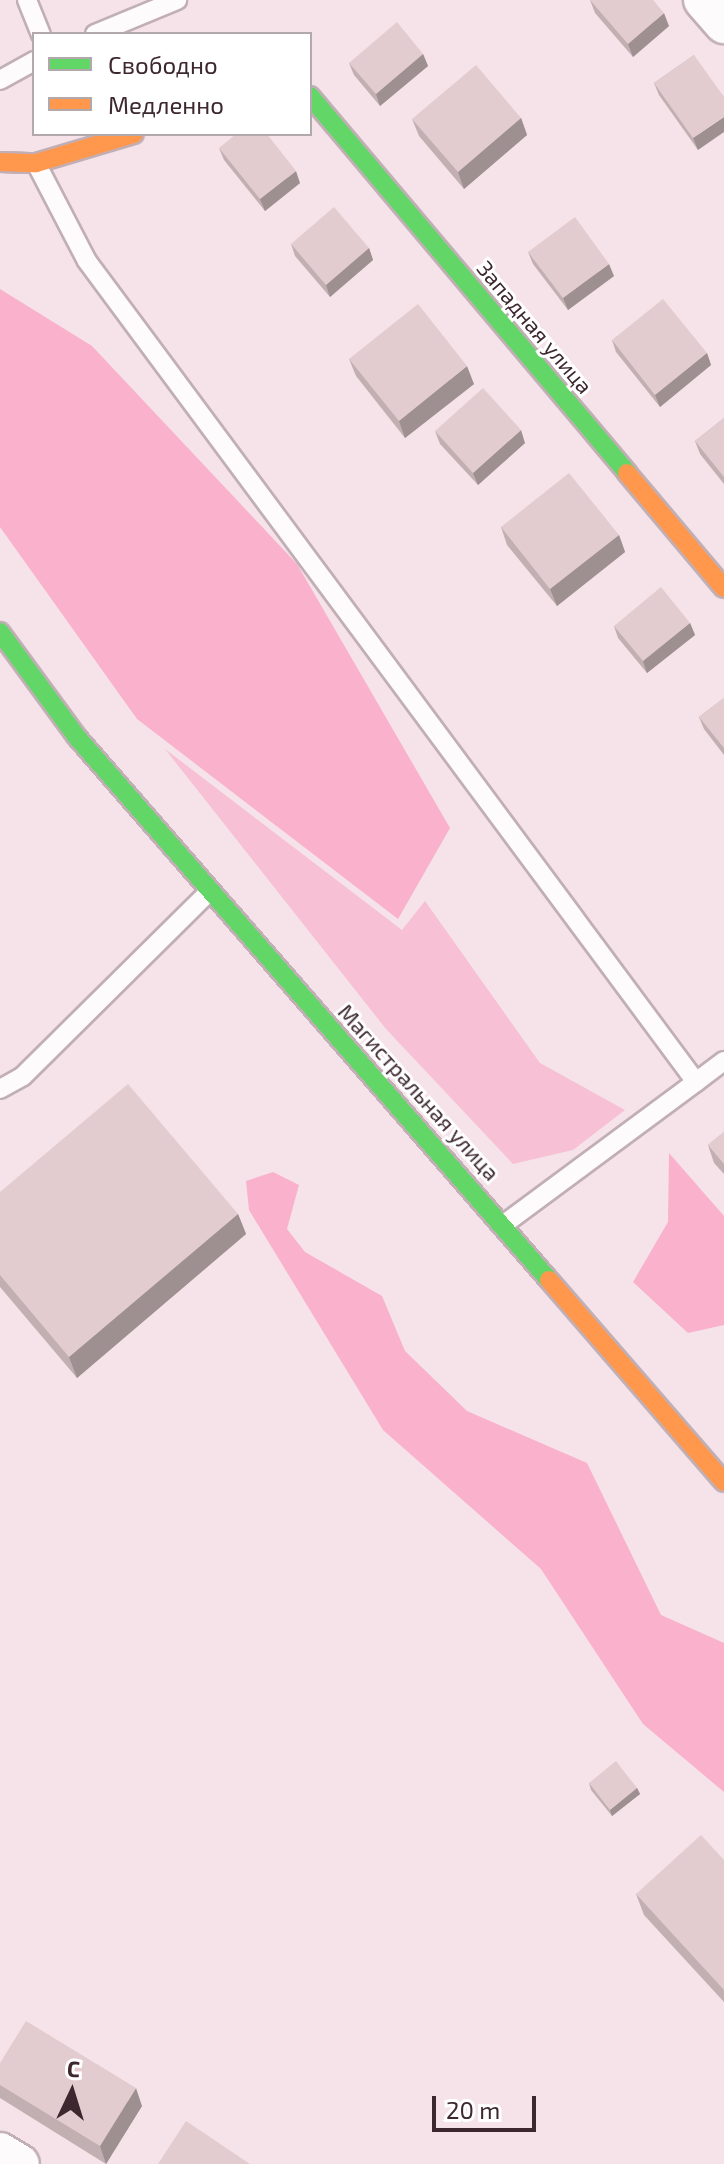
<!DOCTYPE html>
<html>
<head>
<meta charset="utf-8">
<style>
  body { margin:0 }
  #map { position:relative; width:724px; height:2164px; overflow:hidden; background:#f5e3e9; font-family:"Exo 2",sans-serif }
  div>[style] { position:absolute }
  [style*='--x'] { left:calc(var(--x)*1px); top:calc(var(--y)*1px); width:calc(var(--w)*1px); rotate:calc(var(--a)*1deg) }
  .green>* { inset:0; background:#f7c0d4 }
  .forest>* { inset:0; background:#f9b1cc }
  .roads { filter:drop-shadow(2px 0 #c1afb5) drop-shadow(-2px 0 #c1afb5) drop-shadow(0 2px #c1afb5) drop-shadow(0 -2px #c1afb5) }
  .lane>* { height:18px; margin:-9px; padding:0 9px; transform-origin:9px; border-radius:9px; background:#fefbfc }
  .street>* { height:38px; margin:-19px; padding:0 19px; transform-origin:19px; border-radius:19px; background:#fefbfc }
  .fast>* { height:18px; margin:-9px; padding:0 9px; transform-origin:9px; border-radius:9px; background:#63d668 }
  .slow>* { height:18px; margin:-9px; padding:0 9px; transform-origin:9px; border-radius:9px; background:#ff974d }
  .wall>* { inset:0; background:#c2afb2 }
  .shaded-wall>* { inset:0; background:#9e8f91 }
  .building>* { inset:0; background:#e2cccf }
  span { translate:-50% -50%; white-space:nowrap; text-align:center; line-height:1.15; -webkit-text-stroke:6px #fff; paint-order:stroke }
  .street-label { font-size:22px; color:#3d282f }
  .legend { position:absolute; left:32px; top:32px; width:280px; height:104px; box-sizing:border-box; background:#fff; border:2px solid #b1a9ac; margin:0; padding:10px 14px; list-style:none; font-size:24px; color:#3d282f }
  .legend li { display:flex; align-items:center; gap:16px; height:40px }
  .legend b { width:40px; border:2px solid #b1a9ac }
  .north { position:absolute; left:32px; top:2052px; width:80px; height:80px; -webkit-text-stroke:6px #fff; paint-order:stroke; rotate:4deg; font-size:22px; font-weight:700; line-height:32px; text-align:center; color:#3d282f }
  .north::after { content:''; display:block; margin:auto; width:28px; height:36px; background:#3d282f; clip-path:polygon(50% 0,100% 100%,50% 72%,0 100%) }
  .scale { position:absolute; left:432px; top:2096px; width:104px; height:36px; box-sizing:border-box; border:4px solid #3d282f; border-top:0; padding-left:10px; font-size:24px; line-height:28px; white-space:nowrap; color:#3d282f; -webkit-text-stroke:6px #fff; paint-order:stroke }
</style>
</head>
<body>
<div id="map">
  <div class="green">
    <div style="clip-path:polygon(165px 749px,402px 930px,425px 901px,540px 1063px,625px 1110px,573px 1150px,513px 1164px,386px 1029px)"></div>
  </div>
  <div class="forest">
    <div style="clip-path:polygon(0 289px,92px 346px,297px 564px,450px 828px,398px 919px,137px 719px,0 527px)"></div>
    <div style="clip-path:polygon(669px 1153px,724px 1216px,724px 1325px,688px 1333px,633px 1282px,668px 1222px)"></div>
    <div style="clip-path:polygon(273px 1172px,299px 1185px,287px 1229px,305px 1252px,382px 1296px,405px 1351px,467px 1411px,587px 1463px,661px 1615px,724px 1643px,724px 1792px,643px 1724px,541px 1569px,383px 1430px,249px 1210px,246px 1181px)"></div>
  </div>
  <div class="roads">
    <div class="lane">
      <div style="--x:27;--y:0;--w:37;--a:68"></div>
      <div style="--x:95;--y:34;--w:89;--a:-22.5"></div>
      <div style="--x:0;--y:80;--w:39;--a:-29"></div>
      <div style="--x:36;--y:163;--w:110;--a:62.5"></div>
      <div style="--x:87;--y:261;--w:1022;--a:53.43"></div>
      <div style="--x:696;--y:1082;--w:239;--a:143.5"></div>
      <div style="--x:696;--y:1082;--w:35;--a:-37"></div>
      <div style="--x:0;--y:1089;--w:26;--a:-29"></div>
      <div style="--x:23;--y:1076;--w:262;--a:-44.7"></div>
    </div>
    <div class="street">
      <div style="--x:703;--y:0;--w:32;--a:49"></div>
      <div style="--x:0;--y:2152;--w:23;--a:31"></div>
    </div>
    <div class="fast">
      <div style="--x:310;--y:96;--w:493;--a:49.9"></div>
      <div style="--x:0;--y:632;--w:129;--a:53.8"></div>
      <div style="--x:76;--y:736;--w:721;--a:48.99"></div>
    </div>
    <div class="slow">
      <div style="--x:0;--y:162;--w:36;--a:2"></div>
      <div style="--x:36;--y:163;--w:102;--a:-16.5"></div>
      <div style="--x:627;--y:473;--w:150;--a:49.9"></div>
      <div style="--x:549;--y:1280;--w:267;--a:49.1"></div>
    </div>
  </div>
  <div class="wall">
    <div style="clip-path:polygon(590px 0,669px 26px,633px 57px,595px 13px)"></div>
    <div style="clip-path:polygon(423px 54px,428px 66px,380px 106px,354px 75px,349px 63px)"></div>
    <div style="clip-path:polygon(694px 55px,698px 150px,659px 95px,654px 83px)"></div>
    <div style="clip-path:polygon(521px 118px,527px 135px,464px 189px,419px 136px,412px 119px)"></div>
    <div style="clip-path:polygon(219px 148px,300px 183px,265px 211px,224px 160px)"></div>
    <div style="clip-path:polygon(291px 244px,369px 248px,373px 260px,330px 297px,295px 256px)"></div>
    <div style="clip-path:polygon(528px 252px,614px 276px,568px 310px,533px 264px)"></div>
    <div style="clip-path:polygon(612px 340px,707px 353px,711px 365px,660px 407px,616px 352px)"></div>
    <div style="clip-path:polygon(349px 359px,474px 384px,405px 438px,356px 376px)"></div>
    <div style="clip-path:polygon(724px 418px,724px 484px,700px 454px,695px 441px)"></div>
    <div style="clip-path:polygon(435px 431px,525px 443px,478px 485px,440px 444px)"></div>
    <div style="clip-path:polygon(501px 527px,619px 535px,625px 552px,557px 606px,507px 545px)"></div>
    <div style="clip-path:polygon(690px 623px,695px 635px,647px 673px,618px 638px,614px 626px)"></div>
    <div style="clip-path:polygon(724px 698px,724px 755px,704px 729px,699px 717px)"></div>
    <div style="clip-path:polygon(724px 1132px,724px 1174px,714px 1163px,708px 1145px)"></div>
    <div style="clip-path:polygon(0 1192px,238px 1214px,246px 1234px,77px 1378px,0 1287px)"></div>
    <div style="clip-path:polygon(589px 1783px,637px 1788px,640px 1794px,612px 1816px,591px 1790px)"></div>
    <div style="clip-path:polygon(724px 1860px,724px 2002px,644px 1915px,636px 1894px)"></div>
    <div style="clip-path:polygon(0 2063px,142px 2106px,106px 2164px,0 2098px)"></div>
  </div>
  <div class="shaded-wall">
    <div style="clip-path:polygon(664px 13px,669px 26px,633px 57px,628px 44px)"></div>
    <div style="clip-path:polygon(423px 54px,428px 66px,380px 106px,376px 94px)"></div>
    <div style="clip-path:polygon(724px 117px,724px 132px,698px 150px,693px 138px)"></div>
    <div style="clip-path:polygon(521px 118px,527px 135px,464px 189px,458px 172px)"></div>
    <div style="clip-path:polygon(296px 171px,300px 183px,265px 211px,260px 199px)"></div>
    <div style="clip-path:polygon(369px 248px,373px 260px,330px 297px,326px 285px)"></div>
    <div style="clip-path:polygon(609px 264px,614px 276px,568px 310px,563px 298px)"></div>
    <div style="clip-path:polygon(707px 353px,711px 365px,660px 407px,655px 395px)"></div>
    <div style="clip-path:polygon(467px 366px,474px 384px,405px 438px,399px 421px)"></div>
    <div style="clip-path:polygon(521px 430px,525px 443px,478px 485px,473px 473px)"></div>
    <div style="clip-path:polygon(619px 535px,625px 552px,557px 606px,550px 589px)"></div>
    <div style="clip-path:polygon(690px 623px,695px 635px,647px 673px,643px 661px)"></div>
    <div style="clip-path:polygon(238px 1214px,246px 1234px,77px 1378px,69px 1357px)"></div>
    <div style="clip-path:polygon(637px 1788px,640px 1794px,612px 1816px,610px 1810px)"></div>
    <div style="clip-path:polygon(136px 2088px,142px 2106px,106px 2164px,100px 2146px)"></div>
  </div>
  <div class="building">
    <div style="clip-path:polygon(590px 0,653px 0,664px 13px,628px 44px)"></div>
    <div style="clip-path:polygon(397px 22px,423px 54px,376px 94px,349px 63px)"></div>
    <div style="clip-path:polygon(694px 55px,724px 97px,724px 117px,693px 138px,654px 83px)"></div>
    <div style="clip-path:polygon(476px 65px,521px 118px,458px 172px,412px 119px)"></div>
    <div style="clip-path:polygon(236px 134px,267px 134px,296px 171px,260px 199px,219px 148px)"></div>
    <div style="clip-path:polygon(334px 207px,369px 248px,326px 285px,291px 244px)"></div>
    <div style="clip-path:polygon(575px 217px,609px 264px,563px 298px,528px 252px)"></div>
    <div style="clip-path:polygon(663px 299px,707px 353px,655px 395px,612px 340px)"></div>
    <div style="clip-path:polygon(418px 304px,467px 366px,399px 421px,349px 359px)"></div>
    <div style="clip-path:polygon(483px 388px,521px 430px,473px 473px,435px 431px)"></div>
    <div style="clip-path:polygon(724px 418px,724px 477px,695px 441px)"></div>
    <div style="clip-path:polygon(569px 473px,619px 535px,550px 589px,501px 527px)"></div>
    <div style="clip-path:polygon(661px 587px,690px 623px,643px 661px,614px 626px)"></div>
    <div style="clip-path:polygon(724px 698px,724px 748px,699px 717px)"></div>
    <div style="clip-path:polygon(128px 1084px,238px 1214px,69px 1357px,0 1275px,0 1192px)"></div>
    <div style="clip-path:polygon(724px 1132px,724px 1164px,708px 1145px)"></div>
    <div style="clip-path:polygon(616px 1761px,637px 1788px,610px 1810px,589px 1783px)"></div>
    <div style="clip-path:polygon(701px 1835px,724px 1860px,724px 1990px,636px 1894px)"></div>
    <div style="clip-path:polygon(26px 2021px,136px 2088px,100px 2146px,0 2085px,0 2063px)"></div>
    <div style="clip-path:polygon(186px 2121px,250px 2164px,158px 2164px)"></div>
  </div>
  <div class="street-label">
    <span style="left:535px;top:327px;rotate:50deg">Западная улица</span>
    <span style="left:419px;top:1092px;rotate:48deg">Магистральная улица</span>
  </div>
  <ul class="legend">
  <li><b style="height:10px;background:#63d668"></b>Свободно</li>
  <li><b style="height:10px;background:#ff974d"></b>Медленно</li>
  </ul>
  <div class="north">С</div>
  <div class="scale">20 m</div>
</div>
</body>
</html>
